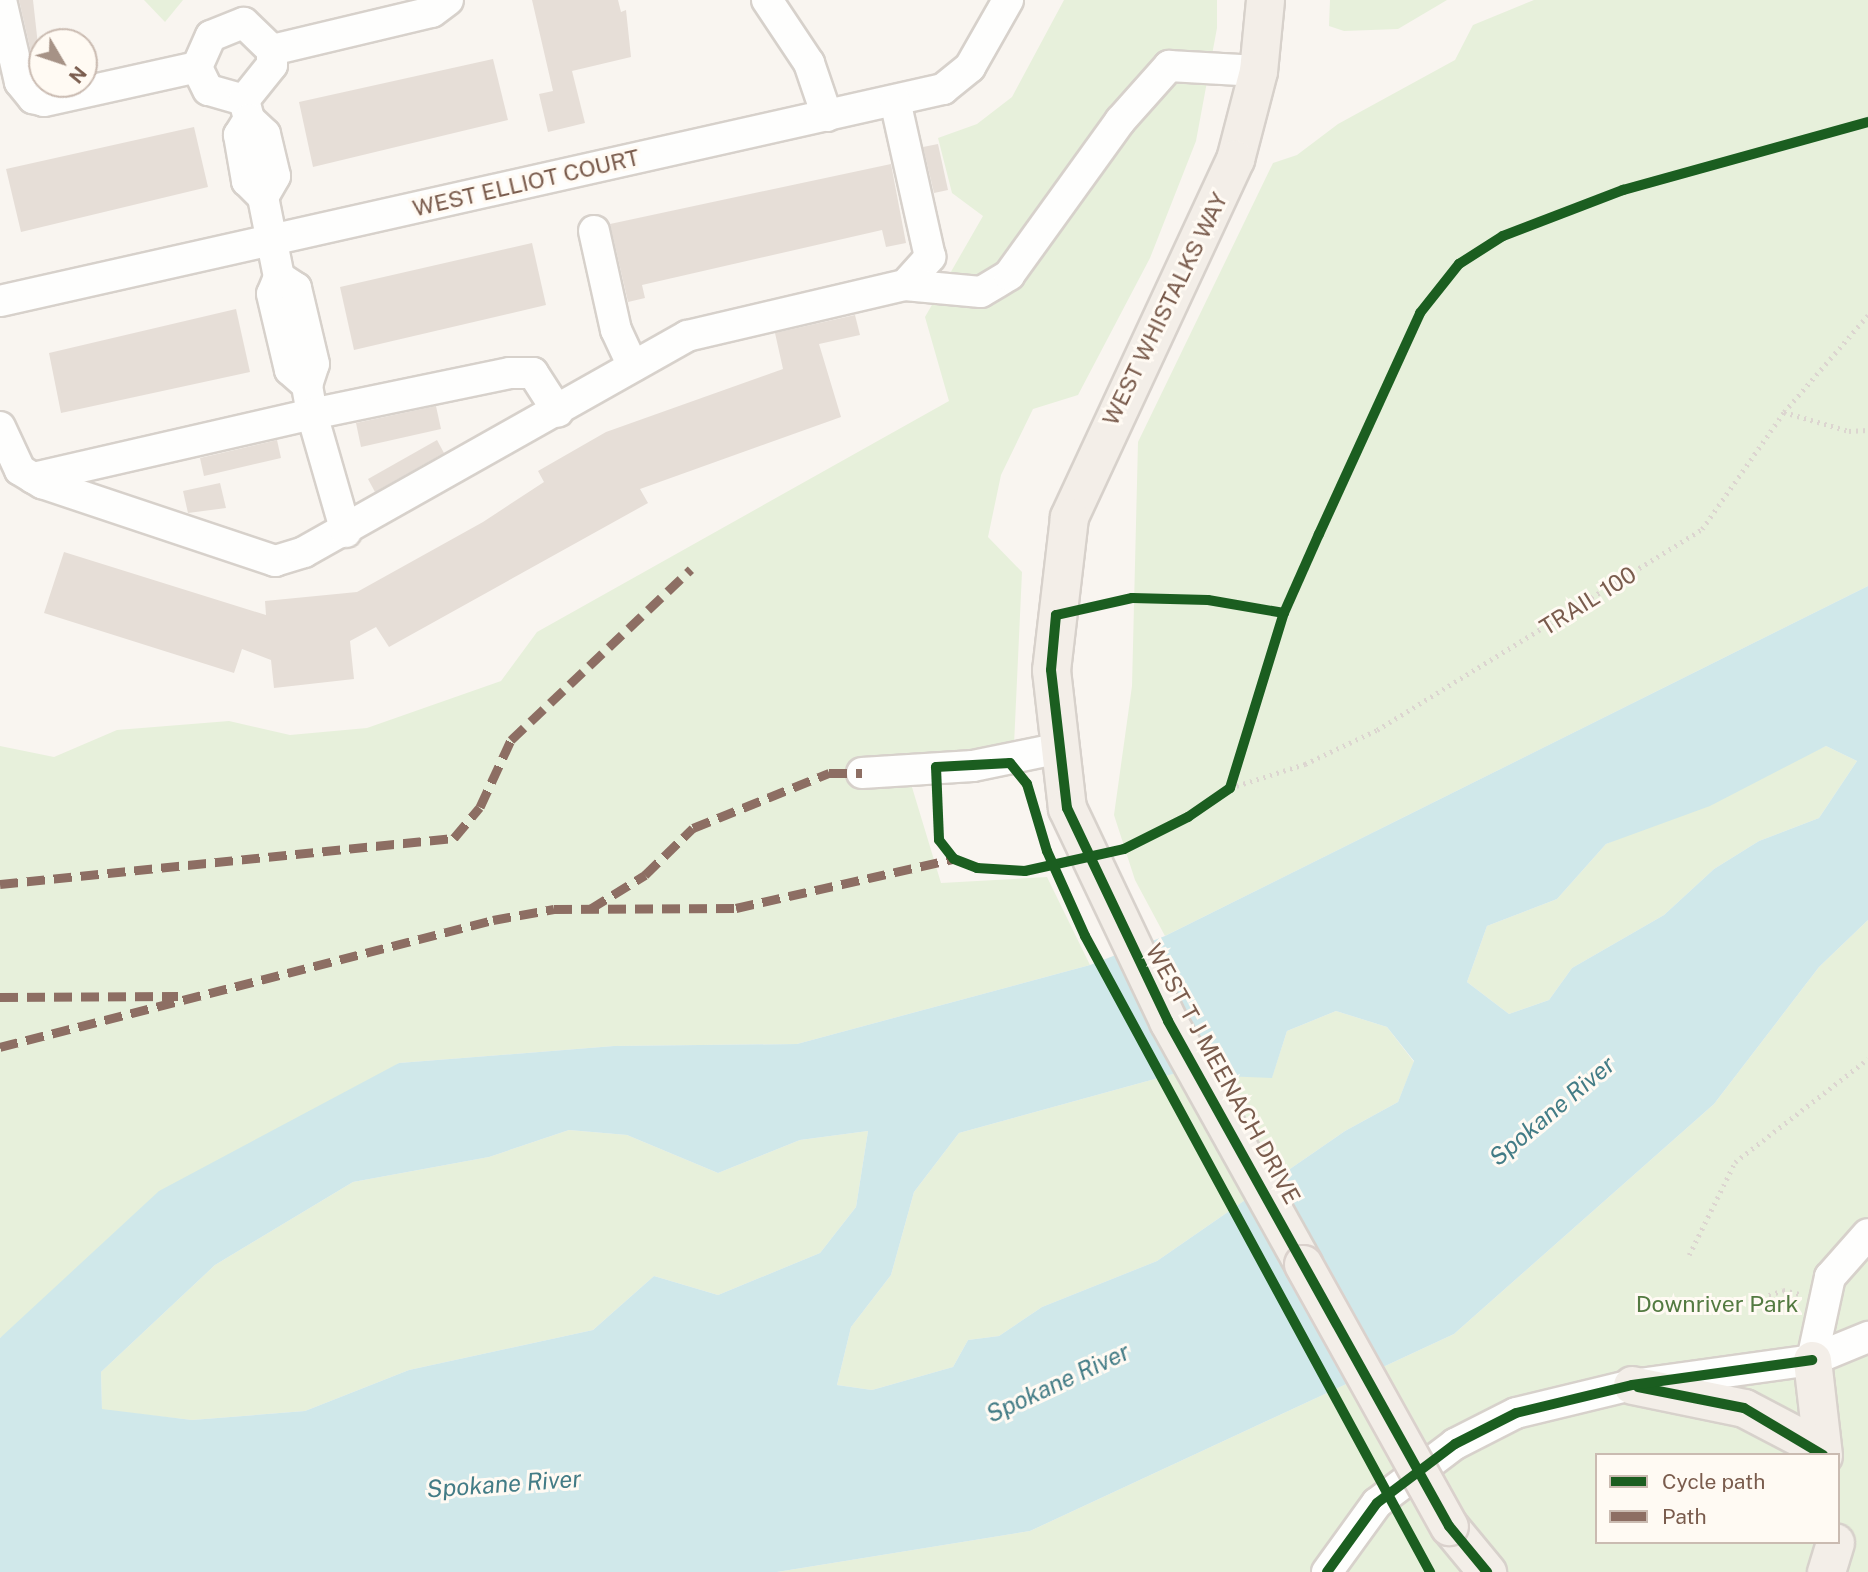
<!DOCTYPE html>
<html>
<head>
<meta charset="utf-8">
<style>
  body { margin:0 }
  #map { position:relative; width:1868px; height:1572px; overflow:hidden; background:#f9f5f0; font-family:"Public Sans",sans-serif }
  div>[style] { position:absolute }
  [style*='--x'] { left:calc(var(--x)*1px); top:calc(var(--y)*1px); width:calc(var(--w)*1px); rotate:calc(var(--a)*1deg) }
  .green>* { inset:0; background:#e7f0db }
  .water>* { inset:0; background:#d0e8ea }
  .building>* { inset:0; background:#e6ded7 }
  .path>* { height:4.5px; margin-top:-2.25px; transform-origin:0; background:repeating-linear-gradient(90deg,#dcd5d0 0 2px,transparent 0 7px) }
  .roads { filter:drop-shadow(2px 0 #d7d1cb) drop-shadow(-2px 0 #d7d1cb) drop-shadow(0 2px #d7d1cb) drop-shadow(0 -2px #d7d1cb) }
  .minor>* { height:30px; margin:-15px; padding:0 15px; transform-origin:15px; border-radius:15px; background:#fefefd }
  .major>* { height:37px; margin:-18.5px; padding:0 18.5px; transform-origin:18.5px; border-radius:18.5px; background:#f3eee8 }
  .bridges { filter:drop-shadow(2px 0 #dad1cc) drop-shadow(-2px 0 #dad1cc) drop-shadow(0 2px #dad1cc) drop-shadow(0 -2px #dad1cc) }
  .major-bridge>* { height:37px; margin:-18.5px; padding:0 18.5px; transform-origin:18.5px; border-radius:18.5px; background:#f3eee8 }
  .quiet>* { height:9px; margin-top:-4.5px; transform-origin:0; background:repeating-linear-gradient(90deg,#8d6e63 0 18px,transparent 0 27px) }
  .cycleway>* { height:10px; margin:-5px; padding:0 5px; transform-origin:5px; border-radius:5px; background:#1b5e20 }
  span { translate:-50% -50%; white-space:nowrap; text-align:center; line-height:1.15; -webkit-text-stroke:6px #fffaf3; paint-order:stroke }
  .street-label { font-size:23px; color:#7a5c4d }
  .park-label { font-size:23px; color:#537a41 }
  .water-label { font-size:24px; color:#437c86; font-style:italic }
  .legend { position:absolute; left:1595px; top:1453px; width:245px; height:91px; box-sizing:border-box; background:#fffaf3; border:2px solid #cabbb1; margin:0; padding:9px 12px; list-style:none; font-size:21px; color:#7a5c4d }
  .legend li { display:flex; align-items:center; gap:14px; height:35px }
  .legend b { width:35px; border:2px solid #cabbb1 }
  .north { position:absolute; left:28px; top:28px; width:70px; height:70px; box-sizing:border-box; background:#fffaf3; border:2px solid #cabbb1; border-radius:50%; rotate:129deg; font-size:19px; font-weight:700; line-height:28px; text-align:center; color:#7a5c4d }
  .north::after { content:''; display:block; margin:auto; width:24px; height:32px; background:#a69286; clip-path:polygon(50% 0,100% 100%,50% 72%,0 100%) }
</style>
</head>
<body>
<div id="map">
  <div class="green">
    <div style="clip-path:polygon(144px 0,183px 0,165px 22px)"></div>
    <div style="clip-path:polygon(1064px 0,1217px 0,1217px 28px,1196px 141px,1150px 258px,1078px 395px,1033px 409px,1001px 475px,988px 537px,1022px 572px,1014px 745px,908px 756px,905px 764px,941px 883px,1047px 877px,1090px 965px,797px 1044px,614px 1046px,399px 1063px,0 1338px,0 746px,54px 757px,117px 730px,229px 721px,290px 735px,367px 728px,501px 681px,537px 632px,949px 401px,925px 317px,983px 216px,952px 193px,938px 138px,977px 124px,1012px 97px)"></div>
    <div style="clip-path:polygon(1330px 0,1447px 0,1398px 29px,1344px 31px,1329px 26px)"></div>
    <div style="clip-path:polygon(1534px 0,1868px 0,1868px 586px,1165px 936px,1135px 880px,1114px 815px,1132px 686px,1138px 442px,1273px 163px,1297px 155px,1338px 124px,1455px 60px,1473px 25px)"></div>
    <div style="clip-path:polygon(1826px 746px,1857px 761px,1819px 818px,1759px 841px,1714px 869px,1664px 915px,1572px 968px,1549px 1000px,1509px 1014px,1467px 982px,1487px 926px,1557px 899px,1606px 844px)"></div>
    <div style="clip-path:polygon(evenodd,1868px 920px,1868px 1572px,777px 1572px,1030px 1531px,1454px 1334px,1714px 1104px,1819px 967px,1868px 920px,1597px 1455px,1838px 1455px,1838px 1542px,1597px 1542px,1597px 1455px)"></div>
    <div style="clip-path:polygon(1336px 1011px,1387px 1027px,1414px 1062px,1398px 1102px,1345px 1131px,1157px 1261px,1042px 1307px,999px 1336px,968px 1340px,953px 1367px,872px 1390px,837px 1385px,851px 1327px,891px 1275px,914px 1192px,959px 1133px,1173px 1074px,1272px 1077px,1287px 1031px)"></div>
    <div style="clip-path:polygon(569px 1130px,627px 1135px,718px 1173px,800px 1140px,868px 1131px,856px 1207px,820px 1253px,718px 1295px,654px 1276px,593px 1330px,409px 1370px,305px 1411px,192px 1420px,102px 1410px,101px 1372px,215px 1265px,353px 1182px,489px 1157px)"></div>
  </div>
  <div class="water">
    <div style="clip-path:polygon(evenodd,1868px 586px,1868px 920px,1819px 967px,1714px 1104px,1454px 1334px,1030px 1531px,777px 1572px,0 1572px,0 1338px,159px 1191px,399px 1063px,614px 1046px,797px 1044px,1090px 965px,1165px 936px,1868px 586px,1826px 746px,1857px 761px,1819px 818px,1759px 841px,1714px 869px,1664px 915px,1572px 968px,1549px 1000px,1509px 1014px,1467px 982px,1487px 926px,1557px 899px,1606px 844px,1710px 806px,1826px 746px,1868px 586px,1336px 1011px,1387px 1027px,1414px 1061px,1398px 1102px,1345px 1131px,1157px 1261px,1042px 1307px,999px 1336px,968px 1340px,953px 1367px,872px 1390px,837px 1385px,851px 1327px,891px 1275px,914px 1192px,959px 1133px,1173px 1074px,1272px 1078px,1287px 1031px,1336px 1011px,1868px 586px,569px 1130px,627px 1135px,718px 1173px,800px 1140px,868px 1131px,856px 1207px,820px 1253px,718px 1295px,654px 1276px,593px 1330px,409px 1370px,305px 1411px,192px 1420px,102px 1409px,101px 1372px,215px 1265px,353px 1182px,489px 1157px,569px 1130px)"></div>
  </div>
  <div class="building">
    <div style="clip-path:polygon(19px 0,33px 0,42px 81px,36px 74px)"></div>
    <div style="clip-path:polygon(532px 0,618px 0,621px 12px,626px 10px,631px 57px,572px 71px,585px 123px,548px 132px,539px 94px,553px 91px)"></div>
    <div style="clip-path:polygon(493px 59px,508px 120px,313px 167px,299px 102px)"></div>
    <div style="clip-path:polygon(194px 127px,208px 187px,21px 232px,6px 169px)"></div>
    <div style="clip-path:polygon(938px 144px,948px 190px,934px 193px,923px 147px)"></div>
    <div style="clip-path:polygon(891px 164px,906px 243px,886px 247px,882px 230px,642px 285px,645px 298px,628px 302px,610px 224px)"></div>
    <div style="clip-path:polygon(532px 243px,546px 305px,354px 350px,340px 287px)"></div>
    <div style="clip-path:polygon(236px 309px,250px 372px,61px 413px,49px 353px)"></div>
    <div style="clip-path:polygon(855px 315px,860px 335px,819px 344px,841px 417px,640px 489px,648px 503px,389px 647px,376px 627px,350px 641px,354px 679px,274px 688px,271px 660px,242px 649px,234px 673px,44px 613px,64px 552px,266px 615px,265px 601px,357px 592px,483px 522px,544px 482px,538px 471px,606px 432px,783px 369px,775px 333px)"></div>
    <div style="clip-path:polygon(436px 406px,441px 429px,361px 447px,356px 423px)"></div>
    <div style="clip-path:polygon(277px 440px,281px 458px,204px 476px,200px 458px)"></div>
    <div style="clip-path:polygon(437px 440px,444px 453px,375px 492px,368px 479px)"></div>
    <div style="clip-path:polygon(220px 483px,226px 508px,188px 513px,183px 491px)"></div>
  </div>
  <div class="path">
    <div style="--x:1784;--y:412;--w:68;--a:16.3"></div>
    <div style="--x:1849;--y:431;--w:19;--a:-3"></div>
    <div style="--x:1230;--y:788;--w:79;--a:-17.7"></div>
    <div style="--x:1305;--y:764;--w:80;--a:-25.3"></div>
    <div style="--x:1377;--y:730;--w:382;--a:-31.7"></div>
    <div style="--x:1702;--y:529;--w:143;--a:-55"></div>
    <div style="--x:1784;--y:412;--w:128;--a:-49.1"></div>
    <div style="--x:1689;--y:1255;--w:104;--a:-63.7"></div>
    <div style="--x:1735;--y:1162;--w:168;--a:-37.8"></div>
    <div style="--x:1749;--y:1302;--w:36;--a:-19"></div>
    <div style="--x:1783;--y:1290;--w:17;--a:13"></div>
  </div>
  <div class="roads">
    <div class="minor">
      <div style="--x:1;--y:0;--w:84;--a:77"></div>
      <div style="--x:20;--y:82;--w:21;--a:51"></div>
      <div style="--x:33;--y:98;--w:11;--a:15"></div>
      <div style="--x:44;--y:101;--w:157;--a:-12.5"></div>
      <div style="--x:767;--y:0;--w:76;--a:56.3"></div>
      <div style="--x:809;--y:63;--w:56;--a:71.2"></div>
      <div style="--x:272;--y:50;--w:164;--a:-13.4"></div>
      <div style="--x:432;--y:12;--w:20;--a:-37"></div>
      <div style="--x:244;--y:100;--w:37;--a:-164"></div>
      <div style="--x:208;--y:90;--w:25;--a:-116"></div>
      <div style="--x:197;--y:67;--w:34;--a:-66"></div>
      <div style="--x:211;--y:36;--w:35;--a:-22"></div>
      <div style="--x:244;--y:23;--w:39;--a:44"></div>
      <div style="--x:272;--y:50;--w:15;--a:90"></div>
      <div style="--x:272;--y:65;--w:45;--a:128.7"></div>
      <div style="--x:244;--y:100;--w:20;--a:75"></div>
      <div style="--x:263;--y:197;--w:24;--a:-60"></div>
      <div style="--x:275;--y:176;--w:43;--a:-103.4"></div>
      <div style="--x:265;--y:134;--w:22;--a:-137"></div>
      <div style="--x:249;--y:119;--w:19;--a:122"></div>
      <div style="--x:239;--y:135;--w:47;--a:80.1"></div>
      <div style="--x:247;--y:181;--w:23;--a:45"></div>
      <div style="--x:263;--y:197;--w:82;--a:78.7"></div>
      <div style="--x:279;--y:277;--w:18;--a:112"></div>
      <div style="--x:272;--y:294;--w:78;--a:76.7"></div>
      <div style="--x:290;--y:370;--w:23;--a:41"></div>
      <div style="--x:594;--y:231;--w:101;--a:77.5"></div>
      <div style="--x:616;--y:330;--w:40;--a:65"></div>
      <div style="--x:905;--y:285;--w:76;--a:5.3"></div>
      <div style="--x:981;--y:292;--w:33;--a:-31"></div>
      <div style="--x:1009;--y:275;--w:190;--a:-54.2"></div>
      <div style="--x:1120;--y:121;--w:74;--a:-48.3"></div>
      <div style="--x:1169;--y:66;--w:89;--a:3.2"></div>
      <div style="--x:0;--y:301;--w:967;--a:-12.67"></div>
      <div style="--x:943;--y:89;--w:35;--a:-39"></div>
      <div style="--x:970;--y:67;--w:77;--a:-60.4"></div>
      <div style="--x:0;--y:427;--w:47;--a:65.1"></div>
      <div style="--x:20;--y:470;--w:26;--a:31"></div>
      <div style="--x:42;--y:483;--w:246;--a:18.5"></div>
      <div style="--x:275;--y:561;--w:30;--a:-17"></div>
      <div style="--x:304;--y:552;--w:440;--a:-29.4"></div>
      <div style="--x:687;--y:336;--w:224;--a:-13.2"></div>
      <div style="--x:905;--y:285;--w:38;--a:-48"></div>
      <div style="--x:930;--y:257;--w:160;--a:-102.6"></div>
      <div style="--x:33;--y:478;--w:286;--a:-12.9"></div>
      <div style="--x:312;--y:414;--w:29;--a:-100"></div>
      <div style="--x:307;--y:385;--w:22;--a:-72"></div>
      <div style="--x:314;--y:364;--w:78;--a:-103.3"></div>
      <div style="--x:296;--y:288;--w:20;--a:-147"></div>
      <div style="--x:346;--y:532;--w:123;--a:-106.1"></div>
      <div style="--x:312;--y:414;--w:202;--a:-11.7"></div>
      <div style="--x:510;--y:373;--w:23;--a:0"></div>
      <div style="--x:533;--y:373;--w:46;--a:57.3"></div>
      <div style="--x:862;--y:773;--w:111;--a:-3.6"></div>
      <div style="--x:973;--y:766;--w:85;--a:-11.6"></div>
      <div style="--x:1812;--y:1360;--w:85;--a:-77.8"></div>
      <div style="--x:1830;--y:1277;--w:57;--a:-48.5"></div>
      <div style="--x:1327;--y:1572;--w:85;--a:-54.1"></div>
      <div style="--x:1377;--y:1503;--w:98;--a:-37.1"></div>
      <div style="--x:1455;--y:1444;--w:68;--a:-26.9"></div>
      <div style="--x:1516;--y:1413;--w:119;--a:-13.6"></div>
      <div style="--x:1632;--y:1385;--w:182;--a:-7.9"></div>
      <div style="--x:1812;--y:1360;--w:61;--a:-22.3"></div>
    </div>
    <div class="major">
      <div style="--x:1265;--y:0;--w:71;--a:95.6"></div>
      <div style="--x:1258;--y:71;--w:91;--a:104.6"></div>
      <div style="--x:1235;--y:159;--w:395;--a:114.9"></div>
      <div style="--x:1069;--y:517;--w:154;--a:96.7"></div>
      <div style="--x:1051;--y:670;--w:139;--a:83.4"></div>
      <div style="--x:1067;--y:808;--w:236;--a:64.6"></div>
      <div style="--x:1168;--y:1021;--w:278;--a:60.9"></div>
      <div style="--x:1812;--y:1360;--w:96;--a:83.4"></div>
      <div style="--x:1632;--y:1385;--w:114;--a:11.6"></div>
      <div style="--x:1744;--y:1408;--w:88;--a:27.7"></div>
      <div style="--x:1449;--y:1526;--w:60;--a:50.4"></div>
      <div style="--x:1826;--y:1572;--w:31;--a:-73"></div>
    </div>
  </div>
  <div class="bridges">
    <div class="major-bridge">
      <div style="--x:1303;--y:1264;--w:300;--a:60.9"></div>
    </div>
  </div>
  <div class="quiet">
    <div style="--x:0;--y:884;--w:456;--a:-5.8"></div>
    <div style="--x:454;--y:838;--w:40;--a:-50"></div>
    <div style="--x:480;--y:807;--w:74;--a:-65.2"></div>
    <div style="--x:511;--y:740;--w:248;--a:-43.5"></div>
    <div style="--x:590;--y:909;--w:65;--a:-31.7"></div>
    <div style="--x:645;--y:875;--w:67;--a:-44.4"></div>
    <div style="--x:693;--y:828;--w:147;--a:-22"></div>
    <div style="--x:829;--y:773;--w:33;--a:0"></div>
    <div style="--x:0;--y:997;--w:178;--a:-0.3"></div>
    <div style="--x:0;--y:1047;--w:509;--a:-14.45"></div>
    <div style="--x:493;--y:920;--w:62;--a:-10.2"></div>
    <div style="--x:554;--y:909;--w:182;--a:-0.3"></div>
    <div style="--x:736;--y:908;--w:223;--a:-12.7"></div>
  </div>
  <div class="cycleway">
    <div style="--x:1284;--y:613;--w:77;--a:-170.3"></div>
    <div style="--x:1208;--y:600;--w:76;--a:-178.5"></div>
    <div style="--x:1132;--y:598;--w:78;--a:167.4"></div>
    <div style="--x:1056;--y:615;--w:55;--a:95.2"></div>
    <div style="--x:1051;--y:670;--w:139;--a:83.4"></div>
    <div style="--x:1067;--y:808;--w:236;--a:64.6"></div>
    <div style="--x:1168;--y:1021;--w:578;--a:60.91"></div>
    <div style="--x:1449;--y:1526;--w:60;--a:50.4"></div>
    <div style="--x:936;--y:767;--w:73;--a:87.6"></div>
    <div style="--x:939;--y:840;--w:24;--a:52"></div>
    <div style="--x:954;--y:859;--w:25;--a:21"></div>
    <div style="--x:977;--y:868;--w:48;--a:3.6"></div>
    <div style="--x:1025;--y:871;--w:101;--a:-12.5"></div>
    <div style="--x:1124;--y:849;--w:72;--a:-26.6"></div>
    <div style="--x:1188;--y:817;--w:51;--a:-34.6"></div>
    <div style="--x:1230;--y:788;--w:183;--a:-72.9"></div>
    <div style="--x:1284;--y:613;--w:86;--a:-66.1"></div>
    <div style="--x:1319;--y:534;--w:243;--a:-65.4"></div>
    <div style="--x:1420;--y:313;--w:63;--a:-51.5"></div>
    <div style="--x:1459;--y:264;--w:52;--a:-32.5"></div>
    <div style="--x:1503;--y:236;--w:129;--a:-21"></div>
    <div style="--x:1623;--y:190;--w:254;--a:-15.5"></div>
    <div style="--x:936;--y:767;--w:74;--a:-3.1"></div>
    <div style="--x:1010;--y:763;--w:27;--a:51"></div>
    <div style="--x:1027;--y:784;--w:70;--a:73.4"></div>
    <div style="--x:1047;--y:851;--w:93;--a:65.9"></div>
    <div style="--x:1085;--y:936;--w:724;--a:61.52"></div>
    <div style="--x:1638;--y:1387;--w:108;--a:11.2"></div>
    <div style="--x:1744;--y:1408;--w:92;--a:30.7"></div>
    <div style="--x:1327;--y:1572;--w:85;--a:-54.1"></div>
    <div style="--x:1377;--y:1503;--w:98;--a:-37.1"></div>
    <div style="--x:1455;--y:1444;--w:68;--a:-26.9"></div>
    <div style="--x:1516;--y:1413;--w:119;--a:-13.6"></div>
    <div style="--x:1632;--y:1385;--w:182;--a:-7.9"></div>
  </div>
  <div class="street-label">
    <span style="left:526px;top:183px;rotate:-13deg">WEST ELLIOT COURT</span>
    <span style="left:1165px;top:309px;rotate:-64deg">WEST WHISTALKS WAY</span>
    <span style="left:1588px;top:601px;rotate:-32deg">TRAIL 100</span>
    <span style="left:1223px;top:1074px;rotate:61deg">WEST T J MEENACH DRIVE</span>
  </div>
  <div class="park-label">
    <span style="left:1717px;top:1304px">Downriver Park</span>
  </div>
  <div class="water-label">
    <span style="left:1552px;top:1111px;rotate:-40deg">Spokane River</span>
    <span style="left:1058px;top:1383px;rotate:-25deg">Spokane River</span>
    <span style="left:504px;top:1484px;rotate:-4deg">Spokane River</span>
  </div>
  <ul class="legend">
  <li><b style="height:9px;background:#1b5e20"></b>Cycle path</li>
  <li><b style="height:9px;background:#8d6e63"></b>Path</li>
  </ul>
  <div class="north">N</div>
</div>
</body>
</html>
